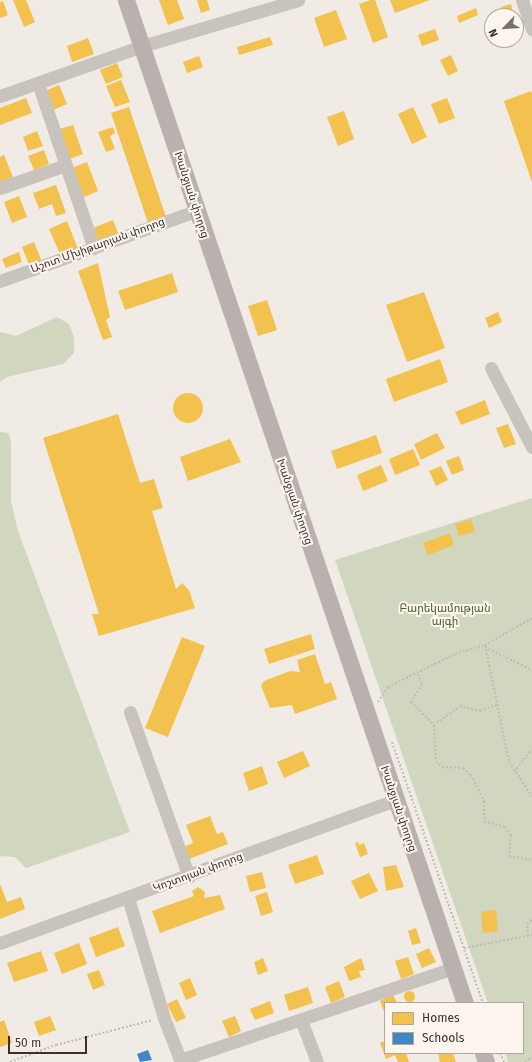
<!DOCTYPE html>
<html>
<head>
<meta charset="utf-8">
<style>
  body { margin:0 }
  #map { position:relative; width:532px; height:1062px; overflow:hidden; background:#f0ebe5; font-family:"Fira Sans","Noto Sans Armenian",sans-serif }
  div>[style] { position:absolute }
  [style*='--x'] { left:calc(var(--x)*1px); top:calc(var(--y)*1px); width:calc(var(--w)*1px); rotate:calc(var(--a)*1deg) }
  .green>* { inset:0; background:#d1d6bf }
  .homes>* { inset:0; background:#f2c14e }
  .round { border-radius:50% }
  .schools>* { inset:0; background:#3f88c5 }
  .path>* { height:2px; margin-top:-1px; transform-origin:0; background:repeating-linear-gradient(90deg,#c2bbb6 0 2px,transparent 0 4px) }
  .minor>* { height:13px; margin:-6.5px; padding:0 6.5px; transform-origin:6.5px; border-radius:6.5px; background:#c9c3be }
  .major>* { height:17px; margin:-8.5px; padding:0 8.5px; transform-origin:8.5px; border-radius:8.5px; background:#b8b1ad }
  span { translate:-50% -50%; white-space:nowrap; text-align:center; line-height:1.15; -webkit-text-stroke:4px #fbf5ee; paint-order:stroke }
  .street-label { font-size:11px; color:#3b302b }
  .park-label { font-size:11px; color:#4a5a2e }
  .legend { position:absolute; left:384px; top:1002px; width:140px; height:52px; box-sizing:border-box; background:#fbf5ee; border:1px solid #aea6a0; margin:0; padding:5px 7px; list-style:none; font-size:12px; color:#3b302b }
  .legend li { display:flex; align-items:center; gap:8px; height:20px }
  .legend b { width:20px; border:1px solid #aea6a0 }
  .north { position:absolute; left:484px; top:8px; width:40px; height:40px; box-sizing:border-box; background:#fbf5ee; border:1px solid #aea6a0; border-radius:50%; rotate:245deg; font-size:11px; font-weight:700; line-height:16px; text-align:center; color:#3b302b }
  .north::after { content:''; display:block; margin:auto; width:14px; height:18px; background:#7a716c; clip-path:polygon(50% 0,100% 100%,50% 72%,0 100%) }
  .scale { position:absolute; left:8px; top:1036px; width:79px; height:18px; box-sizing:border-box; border:2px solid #3b302b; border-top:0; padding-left:5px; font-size:12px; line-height:14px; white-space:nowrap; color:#3b302b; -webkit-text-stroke:3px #fbf5ee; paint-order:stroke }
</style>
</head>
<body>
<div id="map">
  <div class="green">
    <div style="clip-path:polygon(57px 317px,69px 324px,74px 338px,74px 353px,63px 364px,7px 377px,0 382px,0 332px,16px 336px)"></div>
    <div style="clip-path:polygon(0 432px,9px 433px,11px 443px,11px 501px,18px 531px,130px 832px,26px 868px,15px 857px,0 856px)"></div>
    <div style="clip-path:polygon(532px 498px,532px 1062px,508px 1062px,505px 1053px,523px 1053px,523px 1003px,488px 1003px,335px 560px)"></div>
  </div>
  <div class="homes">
    <div style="clip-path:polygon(13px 0,26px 0,35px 22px,24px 27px)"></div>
    <div style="clip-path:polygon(159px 0,177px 0,184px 19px,168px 25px)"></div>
    <div style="clip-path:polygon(197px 0,207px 0,210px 10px,201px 13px)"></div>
    <div style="clip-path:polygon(371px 0,375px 0,388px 37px,373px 43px,359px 4px)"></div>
    <div style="clip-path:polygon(390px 0,430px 0,395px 13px)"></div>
    <div style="clip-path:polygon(3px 1px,8px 15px,0 18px,0 2px)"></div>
    <div style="clip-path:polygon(511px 4px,514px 16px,503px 16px,501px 7px)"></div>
    <div style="clip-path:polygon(476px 8px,478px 15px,459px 23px,457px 16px)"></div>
    <div style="clip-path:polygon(336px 10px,347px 39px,324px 47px,314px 18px)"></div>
    <div style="clip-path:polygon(435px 29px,439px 40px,422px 46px,418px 35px)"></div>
    <div style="clip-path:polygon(270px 37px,273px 45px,239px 55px,237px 47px)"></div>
    <div style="clip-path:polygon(88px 38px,94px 54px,72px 62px,67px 46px)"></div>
    <div style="clip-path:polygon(451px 55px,458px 71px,448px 76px,440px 60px)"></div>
    <div style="clip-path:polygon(199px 56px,203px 67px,187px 73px,183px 62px)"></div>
    <div style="clip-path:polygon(117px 63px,123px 77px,106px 84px,100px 70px)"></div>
    <div style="clip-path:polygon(121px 80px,130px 102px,115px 107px,106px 86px)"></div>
    <div style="clip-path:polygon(59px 85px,67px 104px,53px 110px,45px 91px)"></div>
    <div style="clip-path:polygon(531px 91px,532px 94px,532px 182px,504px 101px)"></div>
    <div style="clip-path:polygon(26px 98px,32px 113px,0 125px,0 108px)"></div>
    <div style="clip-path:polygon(447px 98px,455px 118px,439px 124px,431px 104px)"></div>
    <div style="clip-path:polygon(129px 107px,166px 217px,148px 223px,111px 113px)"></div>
    <div style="clip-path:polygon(413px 107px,427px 137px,412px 144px,398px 114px)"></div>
    <div style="clip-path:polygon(344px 111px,354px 139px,338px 146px,327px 117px)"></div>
    <div style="clip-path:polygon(73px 125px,83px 154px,70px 159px,60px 129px)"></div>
    <div style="clip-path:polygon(113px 127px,115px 133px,110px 136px,115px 149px,106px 152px,98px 132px)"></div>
    <div style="clip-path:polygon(37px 131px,43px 146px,28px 151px,23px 137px)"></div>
    <div style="clip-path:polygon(44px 150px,49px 164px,34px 170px,28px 156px)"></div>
    <div style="clip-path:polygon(4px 155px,13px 177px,0 182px,0 157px)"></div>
    <div style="clip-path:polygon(87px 162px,98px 191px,84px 197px,72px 168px)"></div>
    <div style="clip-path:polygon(56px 185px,66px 213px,56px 216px,52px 204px,39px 209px,33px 193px)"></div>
    <div style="clip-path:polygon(19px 196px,27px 217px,12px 223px,4px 202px)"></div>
    <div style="clip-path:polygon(113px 220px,118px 233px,98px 241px,93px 228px)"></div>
    <div style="clip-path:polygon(67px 221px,78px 249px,61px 256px,49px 229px)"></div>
    <div style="clip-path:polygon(34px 242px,42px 262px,30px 267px,22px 247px)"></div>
    <div style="clip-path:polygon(19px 252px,22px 262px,6px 268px,2px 259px)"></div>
    <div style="clip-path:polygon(98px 263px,110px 317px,106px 320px,112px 337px,103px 340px,78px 271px)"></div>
    <div style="clip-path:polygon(172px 273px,178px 292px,125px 310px,118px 291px)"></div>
    <div style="clip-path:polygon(424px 292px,445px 348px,407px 362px,386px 305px)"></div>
    <div style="clip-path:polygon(267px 300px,277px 330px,258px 336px,248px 306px)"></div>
    <div style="clip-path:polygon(498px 312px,502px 322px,489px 328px,485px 318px)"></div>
    <div style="clip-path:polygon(440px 359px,448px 382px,394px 402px,386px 379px)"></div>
    <div class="round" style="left:173px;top:393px;width:30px;height:30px"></div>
    <div style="clip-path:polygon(485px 400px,490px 414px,461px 425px,455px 412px)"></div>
    <div style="clip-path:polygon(118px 414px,140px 483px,154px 479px,163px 508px,152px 511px,176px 589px,182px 583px,189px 590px,195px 608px,99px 636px,92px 614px,99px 614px,43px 438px)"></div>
    <div style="clip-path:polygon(508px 424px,516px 444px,504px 448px,496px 428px)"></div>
    <div style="clip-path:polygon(437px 433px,445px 448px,421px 460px,414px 444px)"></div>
    <div style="clip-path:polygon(376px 435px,382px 453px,337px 469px,331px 451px)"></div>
    <div style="clip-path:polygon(230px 439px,241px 462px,188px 481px,180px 457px)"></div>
    <div style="clip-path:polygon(413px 449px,420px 465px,395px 475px,389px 459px)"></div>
    <div style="clip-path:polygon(459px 456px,464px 470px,452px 475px,446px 461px)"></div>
    <div style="clip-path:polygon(381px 465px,388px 481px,363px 491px,357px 475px)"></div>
    <div style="clip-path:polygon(441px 466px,448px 480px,436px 486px,429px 471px)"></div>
    <div style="clip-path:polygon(471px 519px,475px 532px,459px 536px,455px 524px)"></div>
    <div style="clip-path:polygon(450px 533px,454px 545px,428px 555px,423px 543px)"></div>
    <div style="clip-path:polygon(311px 634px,315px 649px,269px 664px,264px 649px)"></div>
    <div style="clip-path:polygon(182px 637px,205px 646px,168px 737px,145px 728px)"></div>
    <div style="clip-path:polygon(315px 654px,325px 684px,331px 682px,337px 699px,295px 714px,292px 705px,270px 708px,261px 686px,264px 681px,290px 671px,300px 672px,297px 660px)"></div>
    <div style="clip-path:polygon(303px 751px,310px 766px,284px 778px,277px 762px)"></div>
    <div style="clip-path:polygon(262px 766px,268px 784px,249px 791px,243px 773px)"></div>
    <div style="clip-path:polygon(210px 816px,217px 834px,223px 832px,228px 844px,189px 859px,184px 847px,193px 843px,186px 825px)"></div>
    <div style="clip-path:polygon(358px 842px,359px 845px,364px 843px,368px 854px,360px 857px,355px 843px)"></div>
    <div style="clip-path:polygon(317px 855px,324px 874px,295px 884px,288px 865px)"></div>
    <div style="clip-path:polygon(396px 865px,404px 887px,386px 891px,383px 867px)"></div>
    <div style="clip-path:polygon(262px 872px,266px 888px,250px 892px,246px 876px)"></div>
    <div style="clip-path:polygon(369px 873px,378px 891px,360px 899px,351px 881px)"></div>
    <div style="clip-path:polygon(0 884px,7px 902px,21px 897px,25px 909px,0 919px)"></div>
    <div style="clip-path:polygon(198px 887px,205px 892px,204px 898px,220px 895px,225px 909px,160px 933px,152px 911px,194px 896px,192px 891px)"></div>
    <div style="clip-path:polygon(267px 892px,273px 912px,261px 916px,255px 896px)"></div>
    <div style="clip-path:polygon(496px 910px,498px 931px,483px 933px,481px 912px)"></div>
    <div style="clip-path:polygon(118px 927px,125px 946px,96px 957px,89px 938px)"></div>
    <div style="clip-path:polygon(416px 928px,421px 943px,412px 945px,408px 931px)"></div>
    <div style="clip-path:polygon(79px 943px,87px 964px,62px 974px,54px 953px)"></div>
    <div style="clip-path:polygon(429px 948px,436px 962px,422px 968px,416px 954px)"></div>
    <div style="clip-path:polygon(41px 951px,48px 971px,14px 982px,7px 963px)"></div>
    <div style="clip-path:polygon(408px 957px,414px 974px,401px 979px,395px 961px)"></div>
    <div style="clip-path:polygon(263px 958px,268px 971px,258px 975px,254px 962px)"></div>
    <div style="clip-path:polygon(361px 958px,365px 970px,359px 971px,361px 977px,349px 981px,344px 967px)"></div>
    <div style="clip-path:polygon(99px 970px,105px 985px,93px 990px,87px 974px)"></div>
    <div style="clip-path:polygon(190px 978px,197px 995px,186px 1000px,179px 983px)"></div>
    <div style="clip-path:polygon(339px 981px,345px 997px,331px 1003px,325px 987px)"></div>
    <div style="clip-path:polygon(308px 987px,313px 1003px,289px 1011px,284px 995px)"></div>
    <div class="round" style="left:403.5px;top:990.5px;width:11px;height:11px"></div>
    <div style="clip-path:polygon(393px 995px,397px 1003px,385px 1003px,385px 1014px,380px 1001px)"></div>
    <div style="clip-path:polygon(177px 999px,186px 1018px,176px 1022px,167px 1004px)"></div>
    <div style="clip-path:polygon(270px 1001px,274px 1013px,255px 1020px,250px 1009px)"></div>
    <div style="clip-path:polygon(50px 1016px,56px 1030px,39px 1036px,34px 1022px)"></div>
    <div style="clip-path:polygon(235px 1016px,241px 1031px,229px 1037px,222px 1021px)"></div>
    <div style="clip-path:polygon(4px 1020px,12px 1043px,0 1047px,0 1022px)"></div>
    <div style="clip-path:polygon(385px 1041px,385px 1053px,406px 1053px,409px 1062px,398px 1062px,395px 1055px,386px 1059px,380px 1043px)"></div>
    <div style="clip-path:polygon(438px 1053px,453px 1053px,456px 1062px,440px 1062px)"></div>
  </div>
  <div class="schools">
    <div style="clip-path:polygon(148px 1050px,152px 1060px,140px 1062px,137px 1054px)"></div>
  </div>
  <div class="path">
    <div style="--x:485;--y:645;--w:119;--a:78.4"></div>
    <div style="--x:509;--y:762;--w:41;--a:55.9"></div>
    <div style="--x:485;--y:647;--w:52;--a:26.1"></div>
    <div style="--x:418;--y:674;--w:11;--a:68"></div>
    <div style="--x:422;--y:684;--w:21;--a:121"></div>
    <div style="--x:411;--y:702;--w:33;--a:45"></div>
    <div style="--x:378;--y:702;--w:18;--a:-56"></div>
    <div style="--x:388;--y:687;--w:75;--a:-26.2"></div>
    <div style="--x:455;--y:654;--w:31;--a:-17"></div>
    <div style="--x:485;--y:645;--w:54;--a:-29.9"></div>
    <div style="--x:497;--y:704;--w:17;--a:156"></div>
    <div style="--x:481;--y:711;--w:21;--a:-166"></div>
    <div style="--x:461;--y:706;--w:33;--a:145"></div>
    <div style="--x:434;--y:725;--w:36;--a:87"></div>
    <div style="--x:436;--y:761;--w:8;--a:45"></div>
    <div style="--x:442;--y:767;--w:21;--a:3"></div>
    <div style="--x:463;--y:768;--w:11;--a:41"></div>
    <div style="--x:471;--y:775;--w:29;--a:63"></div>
    <div style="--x:484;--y:801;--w:20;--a:90"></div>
    <div style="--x:484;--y:821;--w:22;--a:16"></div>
    <div style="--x:505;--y:827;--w:10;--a:53"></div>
    <div style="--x:511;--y:835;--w:21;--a:95"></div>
    <div style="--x:509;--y:856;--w:23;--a:10"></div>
    <div style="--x:392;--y:742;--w:276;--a:70.8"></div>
    <div style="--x:514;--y:772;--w:29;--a:-52"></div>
    <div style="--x:528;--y:936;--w:12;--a:-95"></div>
    <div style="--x:527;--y:924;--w:7;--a:-45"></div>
    <div style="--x:464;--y:948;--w:69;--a:-10.8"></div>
    <div style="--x:500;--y:1053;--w:10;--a:66"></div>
    <div style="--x:10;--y:1062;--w:49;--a:-20.3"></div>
    <div style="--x:56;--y:1045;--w:100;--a:-14.5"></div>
    <div style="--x:525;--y:1062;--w:9;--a:-36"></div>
  </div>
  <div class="minor">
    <div style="--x:522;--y:0;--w:31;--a:71"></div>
    <div style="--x:38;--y:83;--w:174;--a:71.3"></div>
    <div style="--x:0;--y:96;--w:151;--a:-19.4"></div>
    <div style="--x:142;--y:46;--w:163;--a:-16.4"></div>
    <div style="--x:0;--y:188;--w:70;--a:-19.2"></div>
    <div style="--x:0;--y:281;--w:208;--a:-19.7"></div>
    <div style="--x:491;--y:368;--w:89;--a:62.6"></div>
    <div style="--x:130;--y:712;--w:175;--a:70.3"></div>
    <div style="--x:128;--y:898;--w:125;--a:73.3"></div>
    <div style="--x:164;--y:1018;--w:47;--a:68.9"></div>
    <div style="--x:0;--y:943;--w:420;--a:-19.9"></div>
    <div style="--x:301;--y:1020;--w:45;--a:69.1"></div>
    <div style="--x:180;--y:1060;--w:288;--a:-18.6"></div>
  </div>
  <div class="major">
    <div style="--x:126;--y:0;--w:1059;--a:71.33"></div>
    <div style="--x:483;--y:1053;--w:9;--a:72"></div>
  </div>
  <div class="street-label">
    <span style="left:191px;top:195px;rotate:72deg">Խանջյան փողոց</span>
    <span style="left:98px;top:246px;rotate:-20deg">Աշոտ Մխիթարյան փողոց</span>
    <span style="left:294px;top:502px;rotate:71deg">Խանջյան փողոց</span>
    <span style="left:398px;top:809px;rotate:71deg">Խանջյան փողոց</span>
    <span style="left:198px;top:873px;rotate:-20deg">Կոշտոյան փողոց</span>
  </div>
  <div class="park-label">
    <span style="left:445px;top:616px">Բարեկամության<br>այգի</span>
  </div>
  <ul class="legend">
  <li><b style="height:11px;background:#f2c14e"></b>Homes</li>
  <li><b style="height:11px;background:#3f88c5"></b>Schools</li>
  </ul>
  <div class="north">N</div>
  <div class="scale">50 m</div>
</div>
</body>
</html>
